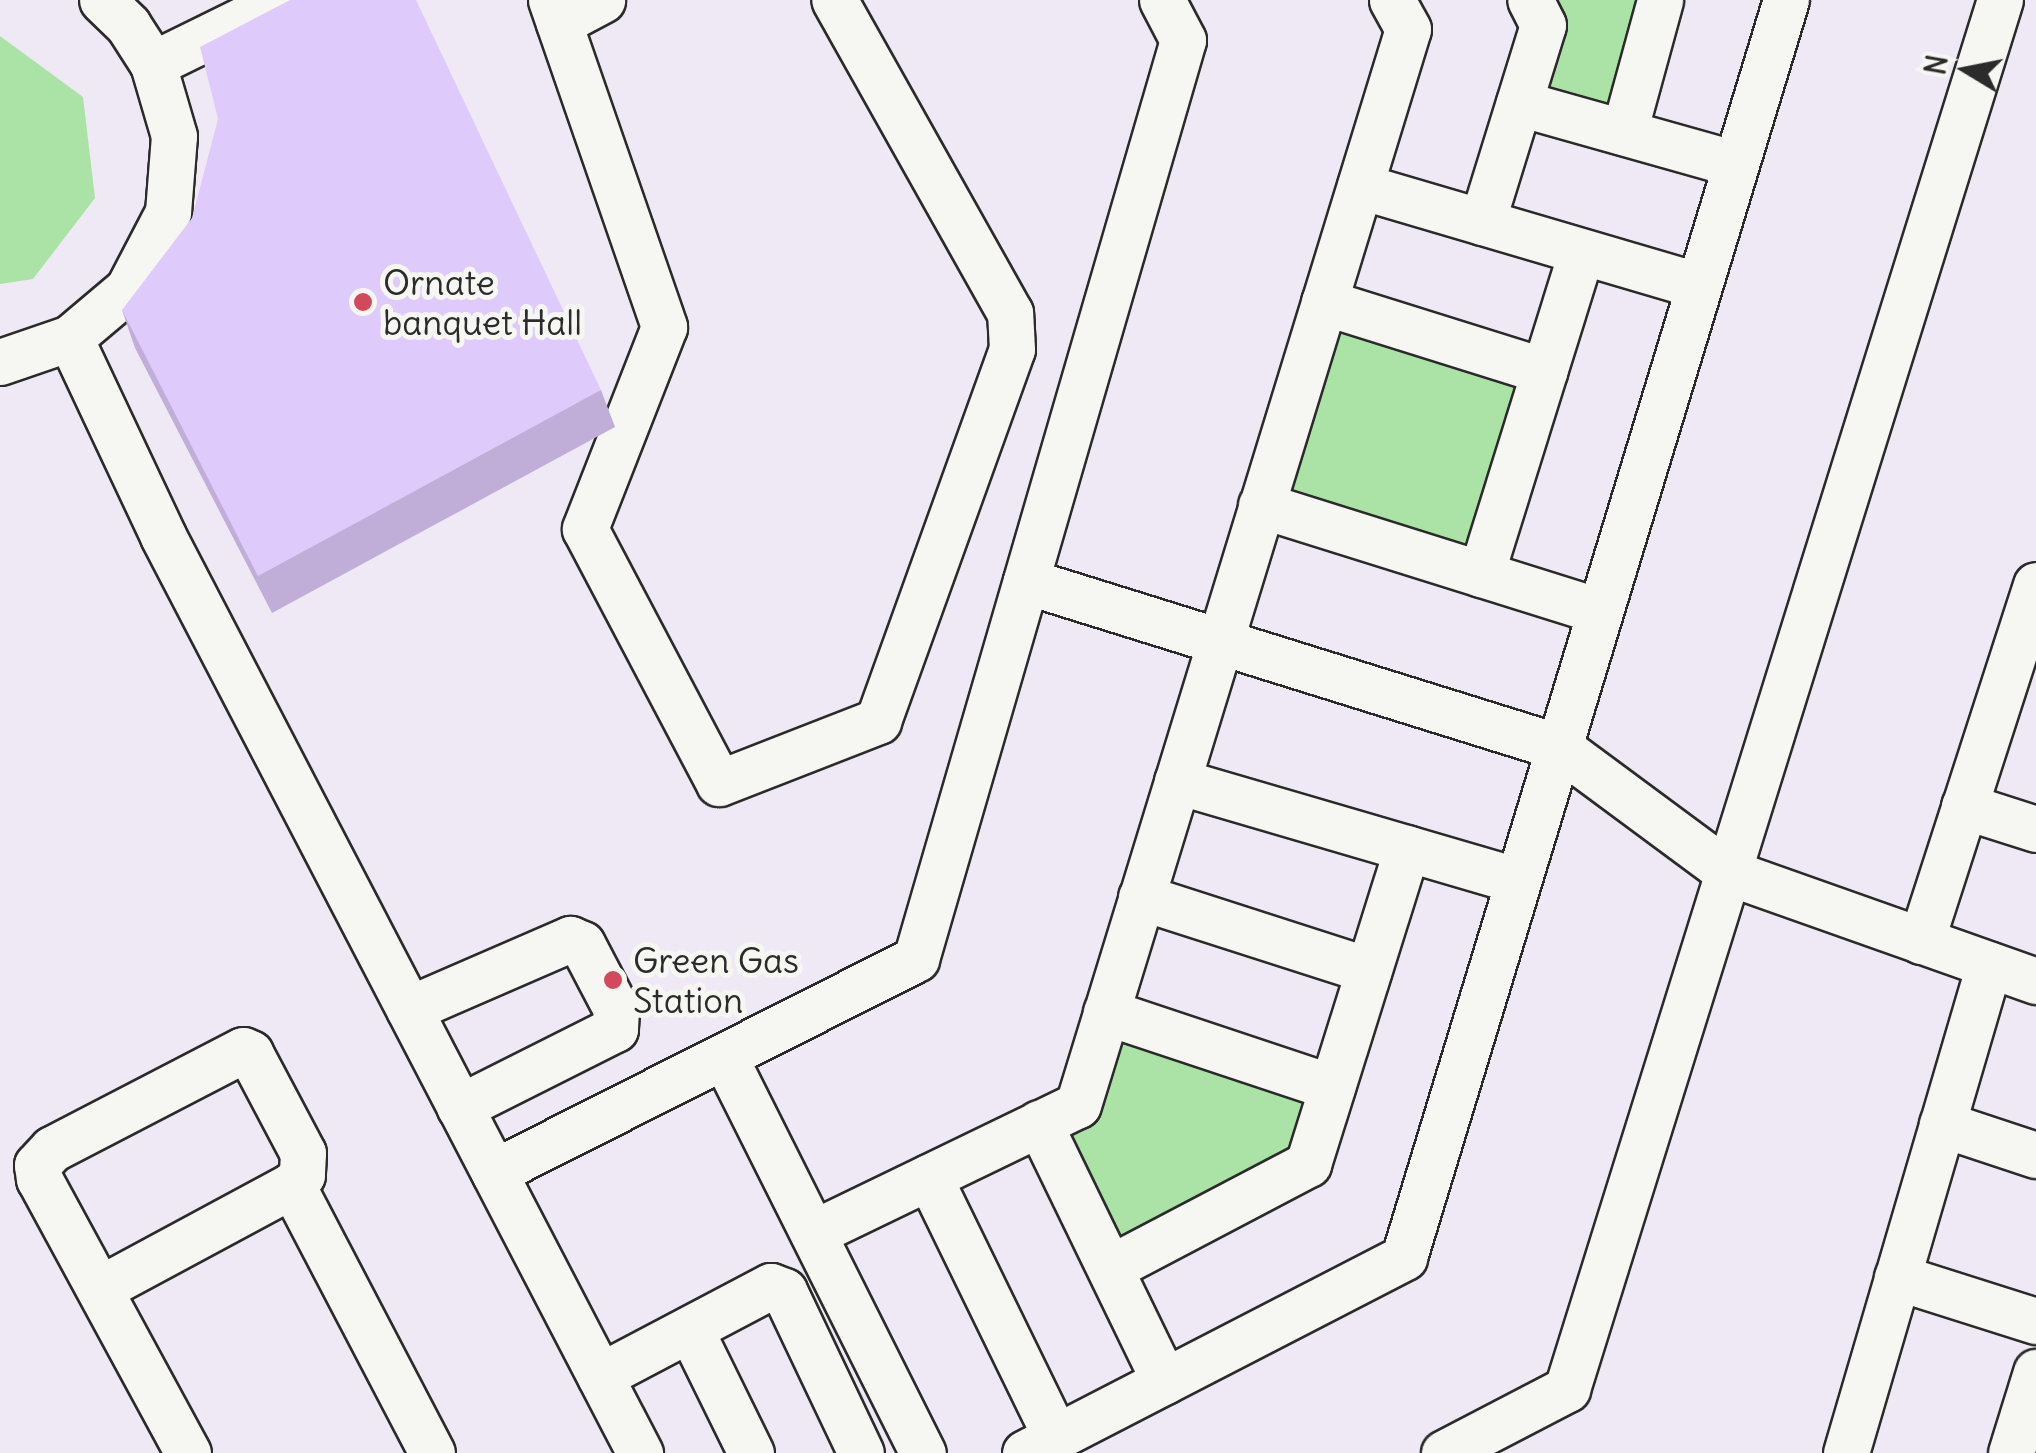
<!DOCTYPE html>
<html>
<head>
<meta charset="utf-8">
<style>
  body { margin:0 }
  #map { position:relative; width:2036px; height:1453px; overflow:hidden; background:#efe9f5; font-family:Delius,sans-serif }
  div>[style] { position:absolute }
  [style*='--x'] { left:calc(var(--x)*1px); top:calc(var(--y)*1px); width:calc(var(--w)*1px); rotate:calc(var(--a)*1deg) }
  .green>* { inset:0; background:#abe2a5 }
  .roads { filter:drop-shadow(2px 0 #2b2b2b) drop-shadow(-2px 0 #2b2b2b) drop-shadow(0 2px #2b2b2b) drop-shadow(0 -2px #2b2b2b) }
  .minor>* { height:45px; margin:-22.5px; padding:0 22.5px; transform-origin:22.5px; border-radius:22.5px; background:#f6f6f2 }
  .wall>* { inset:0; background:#c0aed9 }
  .building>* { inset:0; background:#dfcafc }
  .dots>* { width:28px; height:28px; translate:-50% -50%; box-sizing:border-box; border:5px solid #f6f6f2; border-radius:50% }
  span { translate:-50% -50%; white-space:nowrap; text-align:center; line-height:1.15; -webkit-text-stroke:10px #f6f6f2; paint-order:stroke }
  .poi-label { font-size:35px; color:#2b2b2b }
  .left { translate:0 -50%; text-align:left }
  .north { position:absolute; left:1916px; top:20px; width:100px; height:100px; -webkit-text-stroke:8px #f6f6f2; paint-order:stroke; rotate:280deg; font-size:28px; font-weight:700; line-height:40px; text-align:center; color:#2b2b2b }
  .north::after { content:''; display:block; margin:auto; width:35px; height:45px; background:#2b2b2b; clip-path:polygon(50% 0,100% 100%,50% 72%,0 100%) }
</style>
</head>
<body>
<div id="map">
  <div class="green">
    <div style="clip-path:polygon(1547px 0,1645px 0,1614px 110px,1540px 90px)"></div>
    <div style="clip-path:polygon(0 36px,83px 97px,95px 198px,33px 279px,0 284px)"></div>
    <div style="clip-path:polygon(1331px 320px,1523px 381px,1474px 554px,1282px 491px)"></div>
    <div style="clip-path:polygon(1118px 1031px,1310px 1096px,1288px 1154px,1121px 1246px,1064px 1133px)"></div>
  </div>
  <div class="roads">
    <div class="minor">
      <div style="--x:551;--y:0;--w:346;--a:70.9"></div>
      <div style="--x:664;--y:327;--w:217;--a:111.4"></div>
      <div style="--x:585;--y:529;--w:287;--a:62.2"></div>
      <div style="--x:719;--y:783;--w:171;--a:-21.3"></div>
      <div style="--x:878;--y:721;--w:395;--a:-70.2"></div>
      <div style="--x:1012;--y:349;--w:36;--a:-93"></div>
      <div style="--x:1010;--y:313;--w:359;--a:-119.3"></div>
      <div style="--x:559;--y:23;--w:49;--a:-28.1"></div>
      <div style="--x:153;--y:64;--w:145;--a:-26.2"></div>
      <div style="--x:1519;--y:103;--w:225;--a:15.7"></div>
      <div style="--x:1624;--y:132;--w:137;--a:-74.7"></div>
      <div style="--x:1360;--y:186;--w:353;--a:16.4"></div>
      <div style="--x:1482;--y:222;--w:206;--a:-72.8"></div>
      <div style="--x:1543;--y:25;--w:28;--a:-117"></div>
      <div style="--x:1324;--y:302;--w:231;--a:17.4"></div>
      <div style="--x:70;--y:338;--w:219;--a:64.8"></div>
      <div style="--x:163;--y:536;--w:1034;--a:62.52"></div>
      <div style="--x:0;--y:362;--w:74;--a:-18.9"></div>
      <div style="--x:70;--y:338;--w:76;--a:-40.2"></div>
      <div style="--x:128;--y:289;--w:87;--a:-62.5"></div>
      <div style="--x:168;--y:212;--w:76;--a:-85.5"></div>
      <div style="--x:174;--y:136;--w:75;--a:-106.3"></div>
      <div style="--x:153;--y:64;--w:46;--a:-122.7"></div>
      <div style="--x:128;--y:25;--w:36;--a:-136"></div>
      <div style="--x:1261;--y:505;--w:355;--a:17.4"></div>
      <div style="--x:1481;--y:574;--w:337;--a:-72.7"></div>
      <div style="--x:1026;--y:581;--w:558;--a:17.3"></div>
      <div style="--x:1559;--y:747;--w:210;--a:36.5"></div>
      <div style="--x:1728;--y:872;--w:327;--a:19.5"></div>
      <div style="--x:1177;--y:781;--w:355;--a:16.3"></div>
      <div style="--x:1964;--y:806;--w:76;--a:17.7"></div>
      <div style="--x:1141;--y:897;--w:239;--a:17.8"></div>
      <div style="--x:1921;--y:941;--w:374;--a:-72.1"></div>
      <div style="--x:409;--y:1009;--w:176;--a:-23.5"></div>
      <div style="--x:570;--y:939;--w:13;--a:23"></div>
      <div style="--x:582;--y:944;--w:73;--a:62.4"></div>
      <div style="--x:616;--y:1009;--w:20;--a:93"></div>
      <div style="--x:615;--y:1029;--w:174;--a:153.3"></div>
      <div style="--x:1106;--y:1012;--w:238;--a:18.4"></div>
      <div style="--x:724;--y:1056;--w:444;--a:63.4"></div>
      <div style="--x:1039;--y:1123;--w:287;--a:64.1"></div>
      <div style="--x:1942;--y:1124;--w:99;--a:18.3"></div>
      <div style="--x:494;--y:1172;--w:473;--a:-26.8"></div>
      <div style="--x:916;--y:959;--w:957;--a:-73.8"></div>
      <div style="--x:1183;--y:40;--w:45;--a:-117.7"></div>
      <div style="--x:929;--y:1177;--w:289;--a:64"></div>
      <div style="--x:813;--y:1233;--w:294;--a:-25.8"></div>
      <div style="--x:1078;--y:1105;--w:1125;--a:-72.95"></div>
      <div style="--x:1408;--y:29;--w:33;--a:-119"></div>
      <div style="--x:1110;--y:1268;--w:224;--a:-27.7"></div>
      <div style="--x:1308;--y:1164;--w:331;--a:-72.6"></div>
      <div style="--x:1897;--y:1277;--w:146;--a:17.6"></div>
      <div style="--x:101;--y:1288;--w:217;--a:-28.3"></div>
      <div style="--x:690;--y:1329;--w:138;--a:63.8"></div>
      <div style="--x:600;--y:1376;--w:193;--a:-27.8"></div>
      <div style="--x:771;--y:1286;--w:14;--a:21"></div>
      <div style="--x:784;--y:1291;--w:179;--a:64.6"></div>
      <div style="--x:188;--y:1453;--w:312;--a:-118.5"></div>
      <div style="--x:39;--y:1179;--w:14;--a:-98"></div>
      <div style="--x:37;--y:1165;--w:22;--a:-47"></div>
      <div style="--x:52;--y:1149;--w:215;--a:-27.4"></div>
      <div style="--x:243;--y:1050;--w:8;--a:23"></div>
      <div style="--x:250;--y:1053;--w:113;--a:62.1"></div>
      <div style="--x:303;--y:1153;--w:22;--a:93"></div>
      <div style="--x:302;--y:1175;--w:14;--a:135"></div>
      <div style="--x:292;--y:1185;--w:302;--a:62.4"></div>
      <div style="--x:1025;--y:1453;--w:427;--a:-27.3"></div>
      <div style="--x:1404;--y:1257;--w:1314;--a:-73.1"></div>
      <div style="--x:1444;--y:1453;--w:139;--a:-27.5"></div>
      <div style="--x:1567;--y:1389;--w:1455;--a:-72.69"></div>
      <div style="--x:1846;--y:1453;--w:509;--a:-73.67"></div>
      <div style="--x:2011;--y:1453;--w:85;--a:-72.8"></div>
    </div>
  </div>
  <div class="wall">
    <div style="clip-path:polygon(122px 310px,601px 390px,615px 427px,272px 613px,135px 348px)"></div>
  </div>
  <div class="building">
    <div style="clip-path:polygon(290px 0,416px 0,601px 390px,258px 576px,122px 310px,192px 218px,218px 119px,200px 47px)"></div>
  </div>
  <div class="dots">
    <div style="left:363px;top:302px;background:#d1495b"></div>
    <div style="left:613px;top:980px;background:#d1495b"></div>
  </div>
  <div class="poi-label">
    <span class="left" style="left:383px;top:302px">Ornate<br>banquet Hall</span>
    <span class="left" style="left:633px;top:980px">Green Gas<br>Station</span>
  </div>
  <div class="north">N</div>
</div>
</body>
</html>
